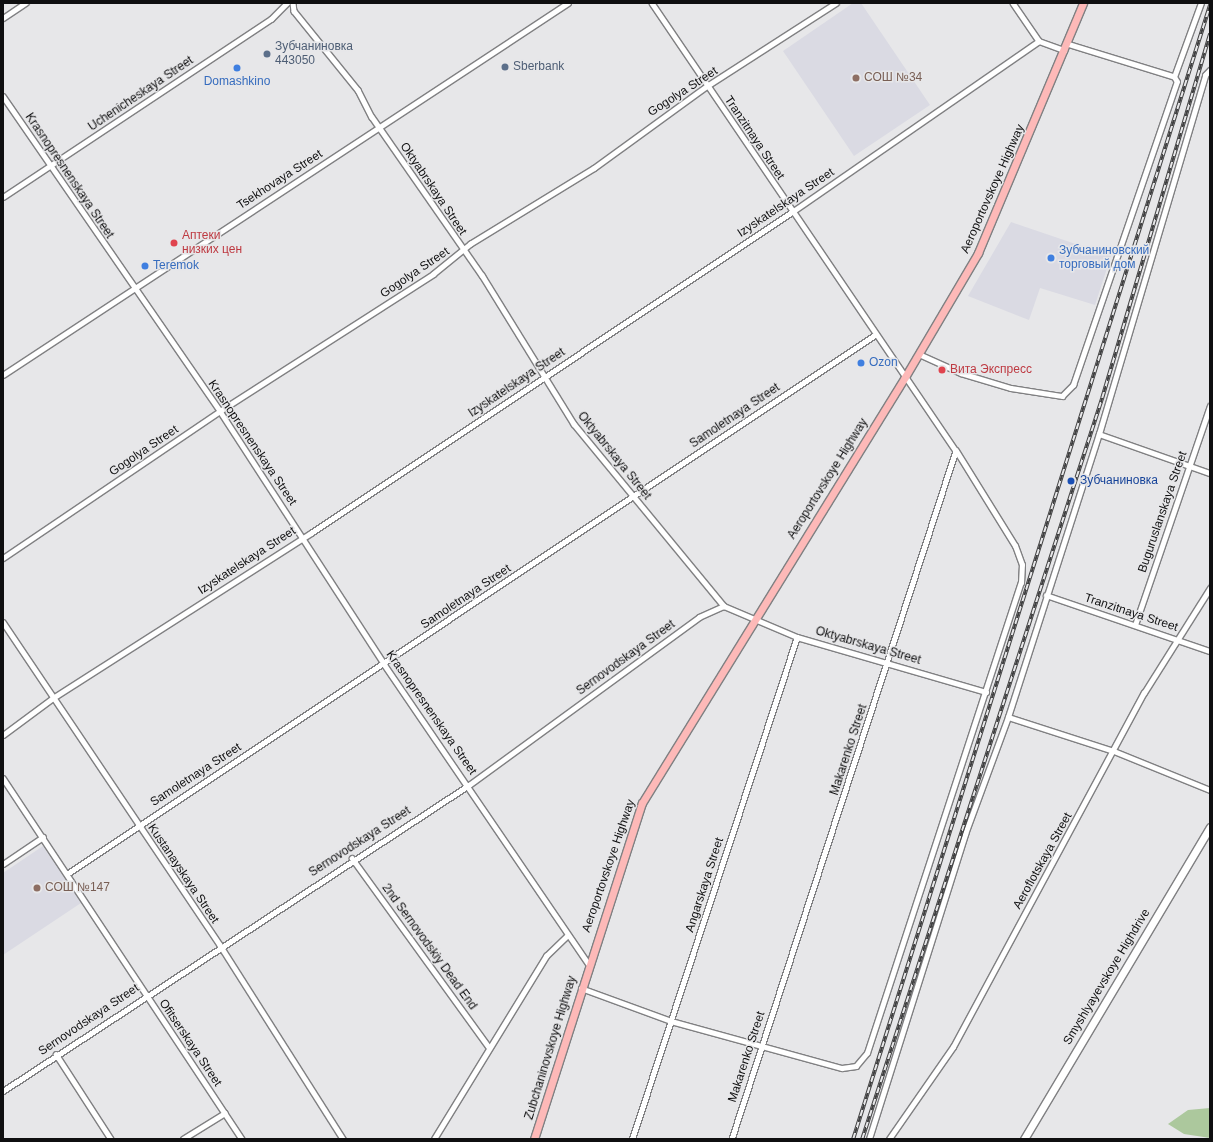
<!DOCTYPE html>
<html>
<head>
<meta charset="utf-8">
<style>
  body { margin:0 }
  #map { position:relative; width:1213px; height:1142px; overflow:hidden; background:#e7e7e9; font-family:Helvetica,sans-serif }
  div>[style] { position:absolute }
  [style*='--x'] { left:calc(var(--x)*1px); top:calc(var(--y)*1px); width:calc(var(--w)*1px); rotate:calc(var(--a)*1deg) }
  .built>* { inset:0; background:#dadae3 }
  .green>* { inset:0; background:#acc89d }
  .roads { filter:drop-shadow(1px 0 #808082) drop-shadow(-1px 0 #808082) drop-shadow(0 1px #808082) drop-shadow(0 -1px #808082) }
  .street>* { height:4.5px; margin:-2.25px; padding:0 2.25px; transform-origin:2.25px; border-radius:2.25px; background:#fff }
  .secondary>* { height:7px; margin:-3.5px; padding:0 3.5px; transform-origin:3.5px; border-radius:3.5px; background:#fff }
  .primary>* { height:7px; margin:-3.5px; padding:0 3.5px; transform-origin:3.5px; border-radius:3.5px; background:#fdb9b8 }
  .rail>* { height:3.5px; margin-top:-1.75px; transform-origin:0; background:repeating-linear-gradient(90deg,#e7e7e9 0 6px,#404041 0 12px); box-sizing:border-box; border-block:1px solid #404041 }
  .dots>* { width:11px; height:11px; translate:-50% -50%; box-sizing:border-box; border:2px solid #e7e7e9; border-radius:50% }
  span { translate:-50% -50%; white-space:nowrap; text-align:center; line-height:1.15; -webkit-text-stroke:3px #e7e7e9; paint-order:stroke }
  .service-label { font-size:12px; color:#4e5e75 }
  .left { translate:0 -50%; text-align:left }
  .education-label { font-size:12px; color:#785e54 }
  .shop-label { font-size:12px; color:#366cbe }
  .street-label { font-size:12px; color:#0f0f10 }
  .health-label { font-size:12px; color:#be3a42 }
  .transit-label { font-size:12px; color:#164399 }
  .frame { position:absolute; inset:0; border:4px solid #0f0f10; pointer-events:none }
</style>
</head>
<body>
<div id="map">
  <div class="built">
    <div style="clip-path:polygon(853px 3px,861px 3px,930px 105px,854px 156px,783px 51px)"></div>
    <div style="clip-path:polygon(1011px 222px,1111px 256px,1095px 305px,1040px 288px,1029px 320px,968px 296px)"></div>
    <div style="clip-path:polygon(43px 846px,81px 903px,3px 955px,3px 873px)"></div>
  </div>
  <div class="green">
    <div style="clip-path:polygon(1210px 1108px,1210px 1138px,1184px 1134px,1168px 1124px,1188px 1110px)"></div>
  </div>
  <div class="roads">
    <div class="street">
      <div style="--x:293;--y:3;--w:8;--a:83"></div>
      <div style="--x:294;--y:11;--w:102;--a:51"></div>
      <div style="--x:358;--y:90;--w:30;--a:63"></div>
      <div style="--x:372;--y:117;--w:193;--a:55.2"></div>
      <div style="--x:482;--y:275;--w:175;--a:58.3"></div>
      <div style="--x:574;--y:424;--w:236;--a:50.5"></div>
      <div style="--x:724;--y:606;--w:79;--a:23"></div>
      <div style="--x:797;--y:637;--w:197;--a:16.2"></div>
      <div style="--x:652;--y:3;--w:541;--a:55.84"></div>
      <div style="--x:956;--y:451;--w:724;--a:108.03"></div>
      <div style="--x:1013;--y:3;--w:46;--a:55.6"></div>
      <div style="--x:1039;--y:41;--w:27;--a:20"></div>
      <div style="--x:3;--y:18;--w:27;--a:-34"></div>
      <div style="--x:1174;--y:77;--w:79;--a:-70"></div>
      <div style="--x:3;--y:96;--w:383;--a:55.4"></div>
      <div style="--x:220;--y:411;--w:302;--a:57"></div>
      <div style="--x:384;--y:664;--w:362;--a:55.7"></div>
      <div style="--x:3;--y:197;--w:322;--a:-33.6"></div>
      <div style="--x:271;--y:19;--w:23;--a:-45"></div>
      <div style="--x:919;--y:354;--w:46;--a:24.3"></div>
      <div style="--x:961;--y:373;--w:52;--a:16.7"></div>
      <div style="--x:1011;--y:388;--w:52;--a:8.9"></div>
      <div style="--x:1062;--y:396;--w:16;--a:-45"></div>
      <div style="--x:1073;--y:385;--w:320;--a:-71.1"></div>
      <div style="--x:1177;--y:82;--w:6;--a:-121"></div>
      <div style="--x:1174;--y:77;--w:112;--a:-162.9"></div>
      <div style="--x:3;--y:375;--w:676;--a:-33.36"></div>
      <div style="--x:1099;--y:434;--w:118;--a:19.4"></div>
      <div style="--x:3;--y:558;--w:262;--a:-34.1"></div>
      <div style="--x:220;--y:411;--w:253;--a:-32.7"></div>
      <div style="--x:433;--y:274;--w:48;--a:-39"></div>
      <div style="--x:470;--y:244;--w:145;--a:-31.5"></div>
      <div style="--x:594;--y:168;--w:140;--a:-36"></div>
      <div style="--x:707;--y:86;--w:153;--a:-32.8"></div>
      <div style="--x:1046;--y:595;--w:173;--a:18.9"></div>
      <div style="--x:3;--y:622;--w:389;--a:56.1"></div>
      <div style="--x:220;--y:945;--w:230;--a:57.6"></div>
      <div style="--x:1135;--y:625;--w:231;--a:-71.1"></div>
      <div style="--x:1008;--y:717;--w:111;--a:17.8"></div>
      <div style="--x:1114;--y:751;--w:104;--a:22.1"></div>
      <div style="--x:3;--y:735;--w:62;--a:-36.5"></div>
      <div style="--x:53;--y:698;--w:306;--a:-32.6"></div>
      <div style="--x:311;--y:533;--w:578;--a:-33.72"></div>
      <div style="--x:792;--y:212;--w:300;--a:-34.7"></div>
      <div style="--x:3;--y:778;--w:433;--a:56.5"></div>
      <div style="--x:352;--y:858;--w:233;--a:54.1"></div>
      <div style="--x:3;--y:864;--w:48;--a:-34"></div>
      <div style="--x:67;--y:874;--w:971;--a:-33.71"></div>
      <div style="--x:581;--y:988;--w:96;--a:20.1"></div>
      <div style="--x:671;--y:1021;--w:177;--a:15.4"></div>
      <div style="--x:842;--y:1068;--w:14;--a:-8"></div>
      <div style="--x:856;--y:1066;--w:17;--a:-50"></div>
      <div style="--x:867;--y:1053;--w:495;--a:-71.9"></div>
      <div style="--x:1021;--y:583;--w:18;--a:-87"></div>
      <div style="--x:1022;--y:565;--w:20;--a:-110"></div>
      <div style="--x:1015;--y:546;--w:112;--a:-121.8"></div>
      <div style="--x:56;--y:1054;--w:101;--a:57.1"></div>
      <div style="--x:3;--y:1091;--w:557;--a:-33.29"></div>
      <div style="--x:469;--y:785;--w:285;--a:-36.1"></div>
      <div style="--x:699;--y:617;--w:27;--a:-24"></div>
      <div style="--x:183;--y:1139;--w:49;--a:-31.8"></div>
      <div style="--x:434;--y:1139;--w:215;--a:-58.5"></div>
      <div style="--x:546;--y:956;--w:29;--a:-44"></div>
      <div style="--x:632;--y:1139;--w:528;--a:-71.81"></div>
      <div style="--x:869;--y:1139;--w:320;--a:-72.5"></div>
      <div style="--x:965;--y:834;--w:125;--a:-69.8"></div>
      <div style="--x:1008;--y:717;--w:297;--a:-72.2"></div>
      <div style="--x:1099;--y:434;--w:374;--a:-73.5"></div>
      <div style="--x:1205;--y:75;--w:7;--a:-45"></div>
      <div style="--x:889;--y:1139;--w:112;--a:-55.2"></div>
      <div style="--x:953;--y:1047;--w:402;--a:-61.7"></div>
      <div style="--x:1144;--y:693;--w:124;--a:-57.8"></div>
    </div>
    <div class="secondary">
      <div style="--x:1024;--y:1139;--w:363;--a:-59.2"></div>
    </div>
    <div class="primary">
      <div style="--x:534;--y:1139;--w:353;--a:-72.2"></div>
      <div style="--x:642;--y:803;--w:501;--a:-58.31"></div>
      <div style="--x:905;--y:377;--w:144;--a:-59.5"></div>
      <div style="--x:978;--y:253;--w:271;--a:-67.2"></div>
    </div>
  </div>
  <div class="rail">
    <div style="--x:853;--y:1139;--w:1189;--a:-72.53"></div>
    <div style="--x:862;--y:1139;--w:779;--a:-72.05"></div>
    <div style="--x:1102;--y:398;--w:380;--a:-73.5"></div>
  </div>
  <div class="dots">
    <div style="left:267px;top:54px;background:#5c6f8a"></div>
    <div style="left:505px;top:67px;background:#5c6f8a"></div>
    <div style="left:237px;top:68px;background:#3f7fe0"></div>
    <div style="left:856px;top:78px;background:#8d6e63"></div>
    <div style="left:174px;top:243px;background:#e0444e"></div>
    <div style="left:1051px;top:258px;background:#3f7fe0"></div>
    <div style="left:145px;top:266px;background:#3f7fe0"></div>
    <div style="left:861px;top:363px;background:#3f7fe0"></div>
    <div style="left:942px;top:370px;background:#e0444e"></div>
    <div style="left:1071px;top:481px;background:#1a4fb4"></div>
    <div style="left:37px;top:888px;background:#8d6e63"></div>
  </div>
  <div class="service-label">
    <span class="left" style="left:275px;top:54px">Зубчаниновка<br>443050</span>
    <span class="left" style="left:513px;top:67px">Sberbank</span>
  </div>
  <div class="education-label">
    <span class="left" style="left:864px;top:78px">СОШ №34</span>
    <span class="left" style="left:45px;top:888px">СОШ №147</span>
  </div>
  <div class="shop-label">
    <span style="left:237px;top:82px">Domashkino</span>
    <span class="left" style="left:1059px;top:258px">Зубчаниновский<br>торговый дом</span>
    <span class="left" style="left:153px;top:266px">Teremok</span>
    <span class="left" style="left:869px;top:363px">Ozon</span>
  </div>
  <div class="street-label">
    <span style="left:683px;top:92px;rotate:-33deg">Gogolya Street</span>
    <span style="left:141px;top:94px;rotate:-34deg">Uchenicheskaya Street</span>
    <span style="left:754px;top:138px;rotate:56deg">Tranzitnaya Street</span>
    <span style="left:69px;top:176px;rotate:56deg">Krasnopresnenskaya Street</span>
    <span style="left:280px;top:180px;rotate:-33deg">Tsekhovaya Street</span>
    <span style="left:433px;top:189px;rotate:56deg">Oktyabrskaya Street</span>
    <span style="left:993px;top:189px;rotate:-66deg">Aeroportovskoye Highway</span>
    <span style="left:786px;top:203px;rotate:-34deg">Izyskatelskaya Street</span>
    <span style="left:415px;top:273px;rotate:-34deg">Gogolya Street</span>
    <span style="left:517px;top:383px;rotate:-34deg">Izyskatelskaya Street</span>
    <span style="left:735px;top:416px;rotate:-34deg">Samoletnaya Street</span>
    <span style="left:252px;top:443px;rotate:56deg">Krasnopresnenskaya Street</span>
    <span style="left:144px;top:451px;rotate:-34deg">Gogolya Street</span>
    <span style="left:614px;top:456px;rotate:51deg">Oktyabrskaya Street</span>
    <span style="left:828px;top:479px;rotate:-58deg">Aeroportovskoye Highway</span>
    <span style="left:1163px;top:512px;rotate:-71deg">Buguruslanskaya Street</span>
    <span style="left:247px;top:561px;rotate:-33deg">Izyskatelskaya Street</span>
    <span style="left:466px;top:597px;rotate:-34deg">Samoletnaya Street</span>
    <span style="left:1131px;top:613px;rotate:18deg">Tranzitnaya Street</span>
    <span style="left:868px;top:646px;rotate:16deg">Oktyabrskaya Street</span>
    <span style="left:626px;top:658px;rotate:-36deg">Sernovodskaya Street</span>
    <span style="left:431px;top:713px;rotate:55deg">Krasnopresnenskaya Street</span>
    <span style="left:849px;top:750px;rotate:-72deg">Makarenko Street</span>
    <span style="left:196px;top:775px;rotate:-33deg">Samoletnaya Street</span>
    <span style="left:360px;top:842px;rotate:-33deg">Sernovodskaya Street</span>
    <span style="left:1043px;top:861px;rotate:-61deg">Aeroflotskaya Street</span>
    <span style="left:609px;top:866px;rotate:-71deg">Aeroportovskoye Highway</span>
    <span style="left:183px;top:874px;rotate:56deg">Kustanayskaya Street</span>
    <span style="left:705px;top:885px;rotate:-72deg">Angarskaya Street</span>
    <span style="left:429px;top:947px;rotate:54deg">2nd Sernovodskiy Dead End</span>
    <span style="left:1107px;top:977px;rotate:-59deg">Smyshlyayevskoye Highdrive</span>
    <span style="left:89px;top:1020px;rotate:-34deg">Sernovodskaya Street</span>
    <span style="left:190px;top:1043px;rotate:56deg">Ofitserskaya Street</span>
    <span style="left:551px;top:1048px;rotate:-73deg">Zubchaninovskoye Highway</span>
    <span style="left:747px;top:1057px;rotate:-72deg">Makarenko Street</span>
  </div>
  <div class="health-label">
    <span class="left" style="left:182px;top:243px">Аптеки<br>низких цен</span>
    <span class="left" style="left:950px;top:370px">Вита Экспресс</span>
  </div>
  <div class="transit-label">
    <span class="left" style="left:1080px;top:481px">Зубчаниновка</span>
  </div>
  <div class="frame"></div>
</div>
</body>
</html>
